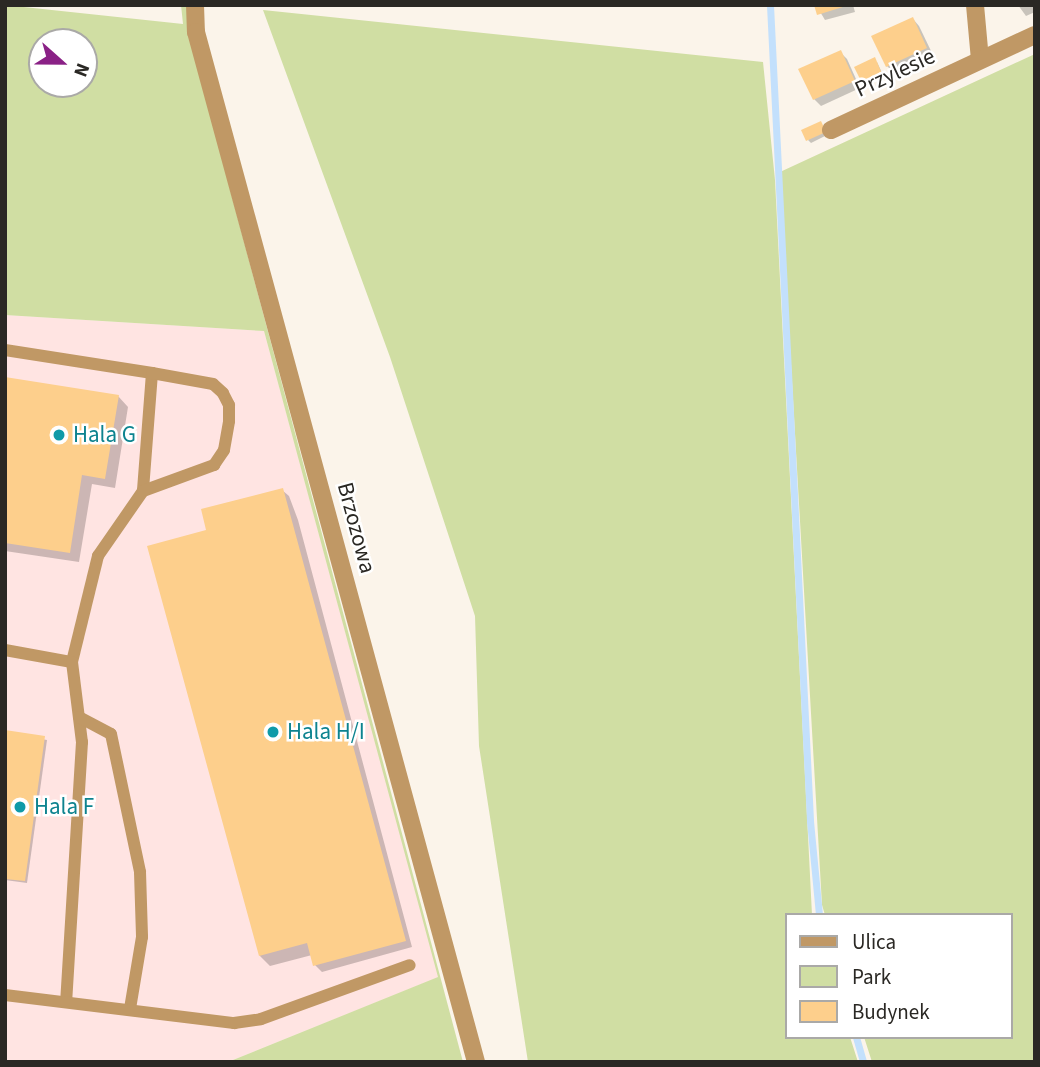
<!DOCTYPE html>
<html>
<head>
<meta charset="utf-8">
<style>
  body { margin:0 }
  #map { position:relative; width:1040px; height:1067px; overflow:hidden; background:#fbf4ea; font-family:"Source Sans 3",sans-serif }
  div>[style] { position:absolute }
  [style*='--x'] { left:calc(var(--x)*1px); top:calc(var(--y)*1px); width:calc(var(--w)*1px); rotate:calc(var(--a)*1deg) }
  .commercial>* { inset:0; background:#ffe4e2 }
  .green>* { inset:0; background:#d0dea3 }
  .shadow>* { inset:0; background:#0003 }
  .stream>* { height:7px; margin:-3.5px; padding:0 3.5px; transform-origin:3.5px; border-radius:3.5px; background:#c3e0fc }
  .building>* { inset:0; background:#fdcf8c }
  .service>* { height:12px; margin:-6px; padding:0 6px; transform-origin:6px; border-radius:6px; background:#c09865 }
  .minor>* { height:18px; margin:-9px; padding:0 9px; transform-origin:9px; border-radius:9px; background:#c09865 }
  .dots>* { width:19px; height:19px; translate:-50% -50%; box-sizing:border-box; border:4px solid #fff; border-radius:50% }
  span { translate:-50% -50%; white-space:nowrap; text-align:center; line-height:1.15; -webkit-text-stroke:5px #fff; paint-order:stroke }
  .street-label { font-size:23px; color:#2a2824 }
  .culture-label { font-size:23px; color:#0d838f }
  .left { translate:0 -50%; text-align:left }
  .frame { position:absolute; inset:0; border:7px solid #2a2824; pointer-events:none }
  .legend { position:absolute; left:785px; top:913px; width:228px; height:126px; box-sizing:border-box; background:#fff; border:2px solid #aaa9a7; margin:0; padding:9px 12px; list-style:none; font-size:21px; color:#2a2824 }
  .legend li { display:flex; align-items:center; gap:14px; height:35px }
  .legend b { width:35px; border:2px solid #aaa9a7 }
  .north { position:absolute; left:28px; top:28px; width:70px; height:70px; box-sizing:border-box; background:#fff; border:2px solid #aaa9a7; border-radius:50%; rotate:111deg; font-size:19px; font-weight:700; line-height:28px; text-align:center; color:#2a2824 }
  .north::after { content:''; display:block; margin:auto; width:24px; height:32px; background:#8a2186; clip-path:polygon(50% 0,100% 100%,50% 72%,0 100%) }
</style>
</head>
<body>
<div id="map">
  <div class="commercial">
    <div style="clip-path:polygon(5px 315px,264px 331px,439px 977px,228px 1062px,5px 1062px)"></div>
  </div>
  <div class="green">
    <div style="clip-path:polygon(evenodd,5px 5px,183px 24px,181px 5px,188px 5px,190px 30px,231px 193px,463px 1062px,228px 1062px,438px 977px,264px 331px,5px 315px,5px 5px,42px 42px,84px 42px,84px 84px,42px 84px,42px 42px)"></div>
    <div style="clip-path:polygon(263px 10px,763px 62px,775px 180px,812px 915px,786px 915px,786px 1037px,850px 1037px,858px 1062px,528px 1062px,479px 746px,475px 616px,390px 357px)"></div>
    <div style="clip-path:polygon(1035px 54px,1035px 1062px,872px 1062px,864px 1037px,1010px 1037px,1010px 915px,825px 915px,822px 905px,780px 172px)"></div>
  </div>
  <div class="shadow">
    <div style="clip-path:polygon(816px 5px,853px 5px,855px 12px,825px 20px)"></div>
    <div style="clip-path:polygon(1018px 5px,1034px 5px,1035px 12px,1026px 16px)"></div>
    <div style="clip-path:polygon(913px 19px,919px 26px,933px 55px,894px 73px,887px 66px)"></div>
    <div style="clip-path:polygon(840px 52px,847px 59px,860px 88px,821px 106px,814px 99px,801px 70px)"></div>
    <div style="clip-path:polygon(877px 62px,884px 77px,866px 85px,856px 68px)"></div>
    <div style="clip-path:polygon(820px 123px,827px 135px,811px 143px,808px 140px)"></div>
    <div style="clip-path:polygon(5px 379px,118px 396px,128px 407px,115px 488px,92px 484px,79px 562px,5px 551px)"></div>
    <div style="clip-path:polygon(282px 490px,289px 496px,298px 520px,412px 947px,322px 972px,315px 965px,312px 955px,270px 966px,260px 956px,210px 531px)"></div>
    <div style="clip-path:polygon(5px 732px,47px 740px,27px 883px,5px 880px)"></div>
  </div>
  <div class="stream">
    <div style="--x:770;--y:5;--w:817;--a:87.19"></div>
    <div style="--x:810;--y:821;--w:94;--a:84.5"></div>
    <div style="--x:856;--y:1037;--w:26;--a:74"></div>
  </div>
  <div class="building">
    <div style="clip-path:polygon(814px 5px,846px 5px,846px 6px,817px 15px)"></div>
    <div style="clip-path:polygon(913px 17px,927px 48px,886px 67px,871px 36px)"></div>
    <div style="clip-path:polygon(841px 50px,855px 81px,813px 100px,798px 69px)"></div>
    <div style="clip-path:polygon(875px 57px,882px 74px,862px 83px,854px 67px)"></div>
    <div style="clip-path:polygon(821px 121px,826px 132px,806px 141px,801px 130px)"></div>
    <div style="clip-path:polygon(5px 377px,119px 395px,105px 479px,82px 475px,70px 553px,5px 543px)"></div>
    <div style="clip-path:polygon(283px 488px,406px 941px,313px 966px,307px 943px,259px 956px,147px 546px,206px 530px,201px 509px)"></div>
    <div style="clip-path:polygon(5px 730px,45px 736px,25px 881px,5px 879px)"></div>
  </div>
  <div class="service">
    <div style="--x:5;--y:350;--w:149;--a:8.9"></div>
    <div style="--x:152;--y:373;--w:118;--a:94.4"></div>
    <div style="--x:143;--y:491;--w:79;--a:124.7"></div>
    <div style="--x:98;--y:556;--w:109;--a:103.8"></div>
    <div style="--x:143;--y:491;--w:76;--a:-20.1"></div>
    <div style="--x:214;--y:465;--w:18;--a:-56"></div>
    <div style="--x:224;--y:450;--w:29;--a:-80"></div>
    <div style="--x:229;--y:421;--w:16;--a:-90"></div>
    <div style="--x:229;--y:405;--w:13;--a:-117"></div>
    <div style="--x:223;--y:393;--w:13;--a:-138"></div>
    <div style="--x:213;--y:384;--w:62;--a:-169.8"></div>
    <div style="--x:5;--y:650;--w:68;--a:10.2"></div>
    <div style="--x:72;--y:662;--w:81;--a:82.9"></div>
    <div style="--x:82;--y:742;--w:259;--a:93.5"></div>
    <div style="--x:79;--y:717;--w:36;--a:28"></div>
    <div style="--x:111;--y:734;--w:141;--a:78.1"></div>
    <div style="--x:140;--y:872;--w:65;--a:88.2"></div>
    <div style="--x:142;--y:937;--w:73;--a:99.5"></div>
    <div style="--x:5;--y:995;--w:231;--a:7"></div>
    <div style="--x:234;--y:1023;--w:27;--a:-8"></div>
    <div style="--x:261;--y:1019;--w:158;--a:-19.9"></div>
  </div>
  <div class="minor">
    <div style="--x:195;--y:5;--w:27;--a:88"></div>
    <div style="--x:196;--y:32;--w:1067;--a:74.79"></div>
    <div style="--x:975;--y:5;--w:55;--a:84.8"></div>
    <div style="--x:831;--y:130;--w:225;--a:-25"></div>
  </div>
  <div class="dots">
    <div style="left:59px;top:435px;background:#0f9aa8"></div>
    <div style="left:273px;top:732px;background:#0f9aa8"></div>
    <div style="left:20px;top:807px;background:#0f9aa8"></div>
  </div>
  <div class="street-label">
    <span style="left:895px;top:73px;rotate:-25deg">Przylesie</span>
    <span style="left:356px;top:528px;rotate:75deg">Brzozowa</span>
  </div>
  <div class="culture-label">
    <span class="left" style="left:73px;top:435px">Hala G</span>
    <span class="left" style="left:287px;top:732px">Hala H/I</span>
    <span class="left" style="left:34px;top:807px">Hala F</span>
  </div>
  <div class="frame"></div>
  <ul class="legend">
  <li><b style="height:9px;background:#c09865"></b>Ulica</li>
  <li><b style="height:19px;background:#d0dea3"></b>Park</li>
  <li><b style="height:19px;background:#fdcf8c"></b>Budynek</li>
  </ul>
  <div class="north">N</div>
</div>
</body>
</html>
